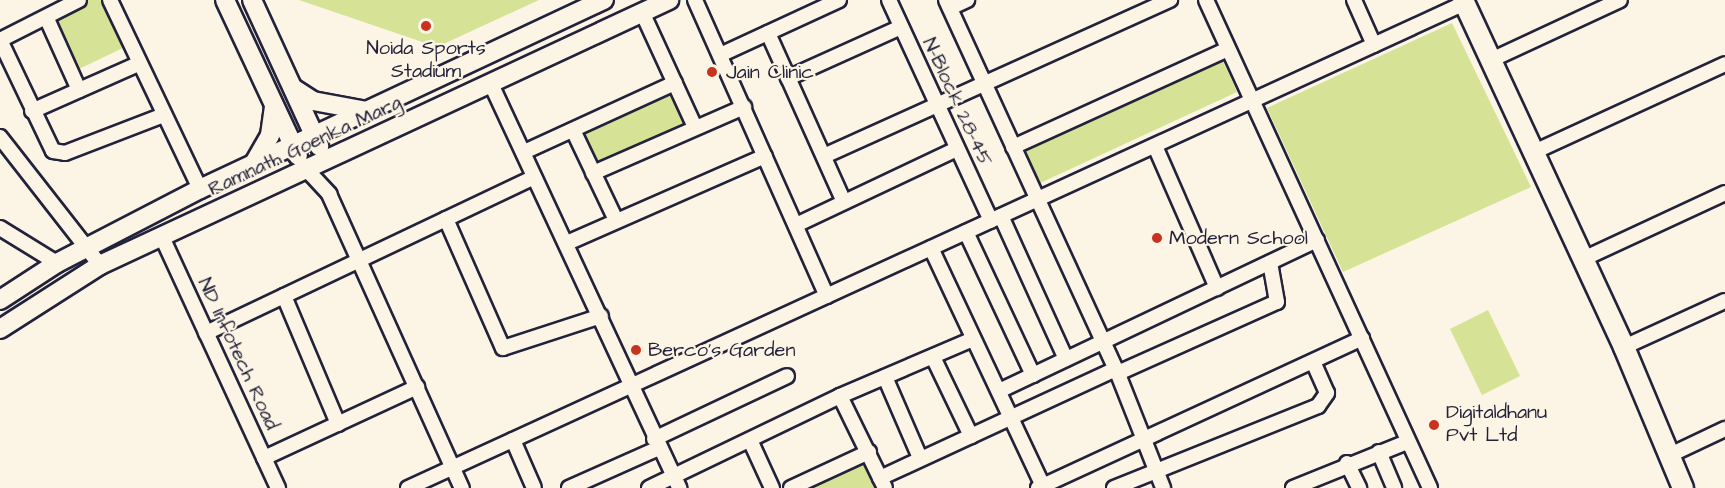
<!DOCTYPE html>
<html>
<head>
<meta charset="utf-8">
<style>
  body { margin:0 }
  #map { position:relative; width:1725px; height:488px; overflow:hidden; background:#fcf5e5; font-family:"Architects Daughter",sans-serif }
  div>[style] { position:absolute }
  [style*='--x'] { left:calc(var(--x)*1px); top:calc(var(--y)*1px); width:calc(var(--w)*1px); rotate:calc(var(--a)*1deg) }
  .green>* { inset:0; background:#d6e295 }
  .roads { filter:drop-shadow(2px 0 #22223b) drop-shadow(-2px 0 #22223b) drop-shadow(0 2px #22223b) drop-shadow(0 -2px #22223b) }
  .minor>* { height:14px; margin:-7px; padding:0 7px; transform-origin:7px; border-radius:7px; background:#fcf5e5 }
  .tertiary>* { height:18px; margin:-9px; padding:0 9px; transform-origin:9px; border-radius:9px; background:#fcf5e5 }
  .secondary>* { height:20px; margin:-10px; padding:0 10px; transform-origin:10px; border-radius:10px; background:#fcf5e5 }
  .dots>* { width:16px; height:16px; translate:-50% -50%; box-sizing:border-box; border:3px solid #fcf5e5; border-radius:50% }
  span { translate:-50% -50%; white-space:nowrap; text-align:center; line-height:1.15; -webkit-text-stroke:4.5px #fcf5e5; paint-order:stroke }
  .poi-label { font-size:20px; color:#22223b }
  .left { translate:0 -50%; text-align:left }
  .street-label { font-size:20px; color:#22223b }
</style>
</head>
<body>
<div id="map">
  <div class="green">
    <div style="clip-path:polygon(79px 0,106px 0,129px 45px,77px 70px,49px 14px)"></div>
    <div style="clip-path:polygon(299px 0,539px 0,437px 47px)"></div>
    <div style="clip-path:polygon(1452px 23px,1531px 187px,1343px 272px,1267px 108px)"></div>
    <div style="clip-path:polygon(1222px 59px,1237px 92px,1038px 184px,1023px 151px)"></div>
    <div style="clip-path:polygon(672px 89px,688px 124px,596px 166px,580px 132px)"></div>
    <div style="clip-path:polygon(1488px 310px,1520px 376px,1482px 395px,1450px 329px)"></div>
    <div style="clip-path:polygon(865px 461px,878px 488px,804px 488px)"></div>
  </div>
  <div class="roads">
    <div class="minor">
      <div style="--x:79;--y:0;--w:89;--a:153.1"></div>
      <div style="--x:0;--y:40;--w:123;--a:64.5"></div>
      <div style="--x:53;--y:151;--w:12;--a:9"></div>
      <div style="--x:65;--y:153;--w:103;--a:-21.1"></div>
      <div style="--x:110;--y:0;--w:209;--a:64.5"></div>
      <div style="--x:695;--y:0;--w:324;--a:66"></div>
      <div style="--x:889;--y:0;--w:243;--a:65.2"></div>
      <div style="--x:946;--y:0;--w:406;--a:65.3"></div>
      <div style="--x:1116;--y:369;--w:128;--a:68.4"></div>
      <div style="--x:1206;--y:0;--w:537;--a:65.34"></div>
      <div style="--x:1354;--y:0;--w:49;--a:66"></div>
      <div style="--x:950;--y:8;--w:19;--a:-25"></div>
      <div style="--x:642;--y:12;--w:124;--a:65.3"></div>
      <div style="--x:47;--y:19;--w:78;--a:65.7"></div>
      <div style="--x:768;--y:33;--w:185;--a:65.8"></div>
      <div style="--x:720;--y:55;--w:131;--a:-24.8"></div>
      <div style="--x:1491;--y:60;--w:142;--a:-24.9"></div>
      <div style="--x:788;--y:78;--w:124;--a:-24.3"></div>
      <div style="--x:491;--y:84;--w:446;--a:65"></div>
      <div style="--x:32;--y:111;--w:116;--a:-23.9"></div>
      <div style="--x:573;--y:130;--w:98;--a:64.5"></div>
      <div style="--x:0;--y:137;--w:162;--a:52"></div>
      <div style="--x:1155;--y:146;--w:155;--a:66.4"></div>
      <div style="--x:1013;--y:147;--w:236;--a:-24.5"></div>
      <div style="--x:524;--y:152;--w:166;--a:-24.6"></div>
      <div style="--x:1534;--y:152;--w:210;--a:-24.7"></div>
      <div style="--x:824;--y:156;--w:380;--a:-24.3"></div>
      <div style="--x:307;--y:170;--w:33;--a:47"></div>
      <div style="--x:329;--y:194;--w:323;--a:65.7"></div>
      <div style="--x:593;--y:173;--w:165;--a:-23.6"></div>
      <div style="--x:1001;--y:216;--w:157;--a:65.6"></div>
      <div style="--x:446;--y:219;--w:141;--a:66.2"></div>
      <div style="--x:503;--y:348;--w:103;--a:-18.1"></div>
      <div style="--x:796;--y:225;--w:178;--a:-25.3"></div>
      <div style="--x:0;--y:228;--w:67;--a:31.6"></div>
      <div style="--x:966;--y:232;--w:158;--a:64.9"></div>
      <div style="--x:162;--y:237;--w:277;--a:65.2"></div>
      <div style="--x:567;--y:243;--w:216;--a:-23.7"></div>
      <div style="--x:931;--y:248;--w:263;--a:64.8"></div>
      <div style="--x:1583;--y:259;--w:157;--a:-24.9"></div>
      <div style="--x:284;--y:296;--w:139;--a:67.1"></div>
      <div style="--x:206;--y:333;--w:363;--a:-25.4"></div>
      <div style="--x:1624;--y:347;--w:111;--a:-24.5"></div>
      <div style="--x:933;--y:357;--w:88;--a:64.3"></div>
      <div style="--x:1118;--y:373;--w:174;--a:-24.1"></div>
      <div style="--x:1277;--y:302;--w:40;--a:-100"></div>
      <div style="--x:885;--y:377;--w:88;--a:66.6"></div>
      <div style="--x:999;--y:391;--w:352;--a:-25.4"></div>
      <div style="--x:840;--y:396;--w:102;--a:63.9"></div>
      <div style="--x:654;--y:439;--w:147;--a:-25.3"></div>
      <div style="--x:513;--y:440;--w:52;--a:66.4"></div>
      <div style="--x:750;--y:440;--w:53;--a:65.4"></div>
      <div style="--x:1379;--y:452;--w:39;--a:67"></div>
      <div style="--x:1670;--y:455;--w:61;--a:-25.3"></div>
      <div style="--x:264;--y:458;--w:169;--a:-24.9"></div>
      <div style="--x:1347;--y:463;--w:28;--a:64"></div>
      <div style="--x:880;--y:478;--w:260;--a:-24.8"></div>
      <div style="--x:408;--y:488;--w:1163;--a:-24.65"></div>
      <div style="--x:569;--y:488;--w:98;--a:-24"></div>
      <div style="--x:649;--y:488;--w:212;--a:-25.7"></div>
      <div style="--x:840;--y:396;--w:145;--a:-23.2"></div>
      <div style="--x:791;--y:488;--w:86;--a:-24.8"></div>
      <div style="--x:1038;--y:488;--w:357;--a:-24.8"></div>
      <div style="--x:1114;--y:488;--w:220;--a:-21.9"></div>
      <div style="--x:1318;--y:406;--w:16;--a:-55"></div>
      <div style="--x:1327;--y:393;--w:34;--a:-114"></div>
      <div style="--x:1293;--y:488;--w:123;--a:-22"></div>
    </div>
    <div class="tertiary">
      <div style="--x:225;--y:0;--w:172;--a:64.9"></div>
      <div style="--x:252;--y:0;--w:161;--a:65.3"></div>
      <div style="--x:293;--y:88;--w:24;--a:33"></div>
      <div style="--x:313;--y:101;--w:55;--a:10.5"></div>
      <div style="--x:253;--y:165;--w:34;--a:-60"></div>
      <div style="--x:270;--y:135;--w:27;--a:-82"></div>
      <div style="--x:0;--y:300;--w:68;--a:-33"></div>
      <div style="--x:57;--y:263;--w:161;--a:-27.4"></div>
      <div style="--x:200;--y:189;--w:446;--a:-25.1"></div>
      <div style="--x:0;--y:329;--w:119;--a:-32.6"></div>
      <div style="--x:100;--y:265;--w:628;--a:-24.97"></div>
    </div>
    <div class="secondary">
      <div style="--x:1463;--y:0;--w:383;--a:65.1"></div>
      <div style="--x:1624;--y:347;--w:153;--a:67.3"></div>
    </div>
  </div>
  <div class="dots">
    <div style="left:426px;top:26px;background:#c8321e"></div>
    <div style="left:712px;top:72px;background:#c8321e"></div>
    <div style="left:1157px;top:238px;background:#c8321e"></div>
    <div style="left:636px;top:350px;background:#c8321e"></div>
    <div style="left:1434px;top:425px;background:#c8321e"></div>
  </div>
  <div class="poi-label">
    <span style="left:426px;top:60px">Noida Sports<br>Stadium</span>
    <span class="left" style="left:726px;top:72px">Jain Clinic</span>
    <span class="left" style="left:1169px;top:238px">Modern School</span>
    <span class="left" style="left:648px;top:350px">Berco's Garden</span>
    <span class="left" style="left:1446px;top:424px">Digitaldhanu<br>Pvt Ltd</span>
  </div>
  <div class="street-label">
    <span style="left:957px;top:102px;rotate:65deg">N-Block 28-45</span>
    <span style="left:305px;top:146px;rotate:-25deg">Ramnath Goenka Marg</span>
    <span style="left:238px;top:354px;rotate:65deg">ND Infotech Road</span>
  </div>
</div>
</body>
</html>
